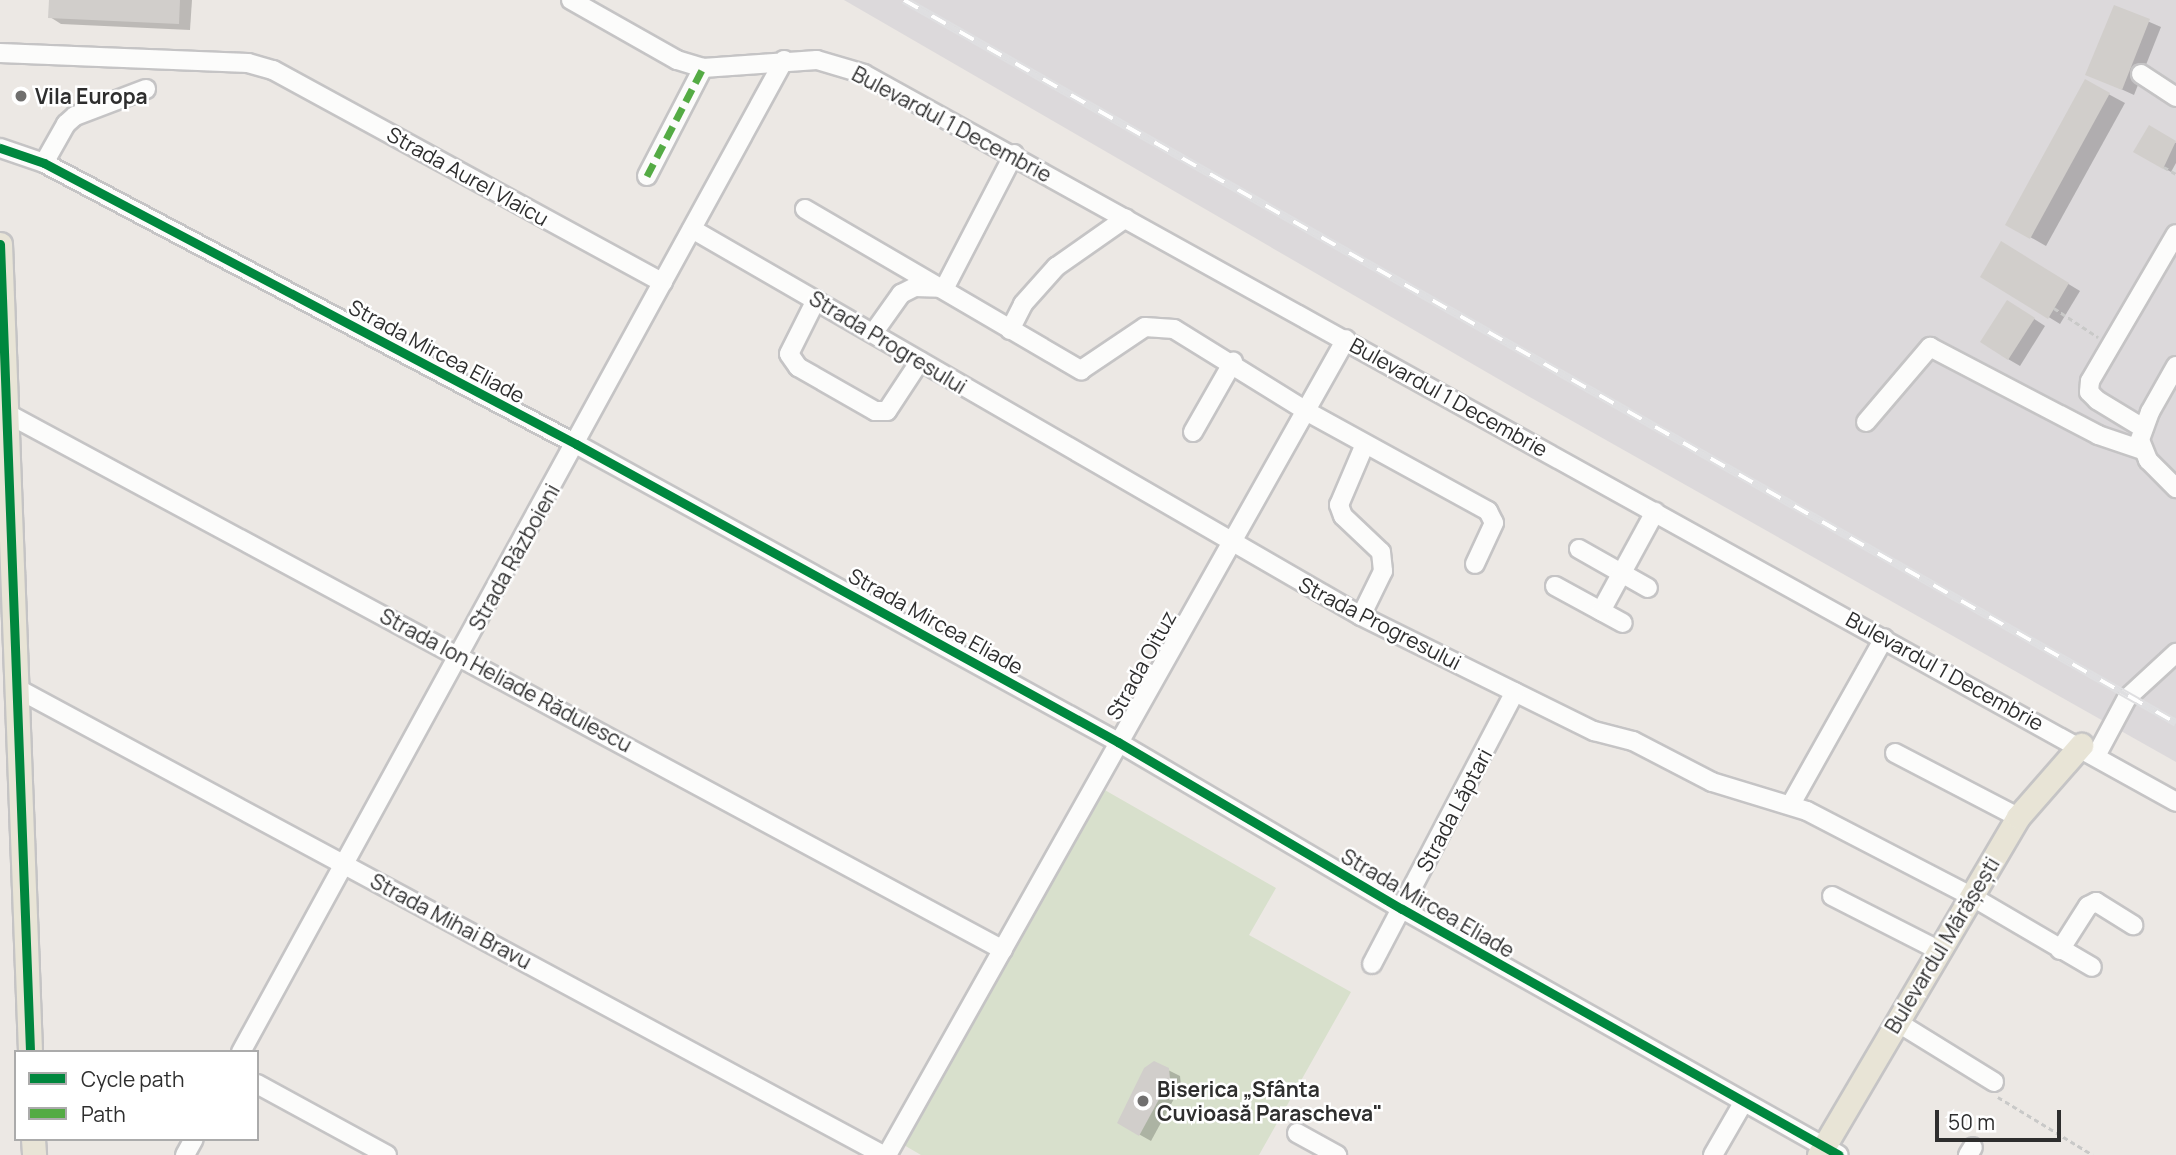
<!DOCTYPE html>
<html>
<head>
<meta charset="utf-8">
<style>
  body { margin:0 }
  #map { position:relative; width:2176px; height:1155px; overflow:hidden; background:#ece8e4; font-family:Manrope,sans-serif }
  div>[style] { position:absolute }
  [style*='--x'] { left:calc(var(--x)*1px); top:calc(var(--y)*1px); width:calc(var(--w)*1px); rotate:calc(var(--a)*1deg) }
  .industrial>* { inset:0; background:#dcd9db }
  .cemetery>* { inset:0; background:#d8e0cc }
  .shadow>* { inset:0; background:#0003 }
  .building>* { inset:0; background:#d1cecb }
  .path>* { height:2.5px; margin-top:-1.25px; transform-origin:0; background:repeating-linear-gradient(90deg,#c9c9c8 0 5px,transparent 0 8.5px) }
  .roads { filter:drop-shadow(2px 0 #c5c4c5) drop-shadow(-2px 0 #c5c4c5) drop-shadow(0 2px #c5c4c5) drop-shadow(0 -2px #c5c4c5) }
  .minor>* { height:18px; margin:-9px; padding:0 9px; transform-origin:9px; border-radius:9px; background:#fcfcfb }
  .major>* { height:23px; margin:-11.5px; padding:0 11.5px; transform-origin:11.5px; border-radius:11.5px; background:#e8e4d6 }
  .rail>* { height:8px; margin-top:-4px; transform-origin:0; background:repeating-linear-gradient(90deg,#fff 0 16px,#dfdfe1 0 32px); box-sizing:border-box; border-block:2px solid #dfdfe1 }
  .quiet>* { height:7px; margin-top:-3.5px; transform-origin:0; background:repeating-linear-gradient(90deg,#54ab44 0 14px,transparent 0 21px) }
  .cycleway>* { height:9px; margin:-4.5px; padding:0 4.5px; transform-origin:4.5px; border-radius:4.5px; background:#00873e }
  .dots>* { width:19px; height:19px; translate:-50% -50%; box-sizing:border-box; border:4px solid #fff; border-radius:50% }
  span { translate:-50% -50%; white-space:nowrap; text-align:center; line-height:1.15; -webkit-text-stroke:5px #fff; paint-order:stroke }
  .poi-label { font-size:21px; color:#2e2e2e; font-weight:700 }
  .left { translate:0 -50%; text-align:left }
  .street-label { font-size:21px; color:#2e2e2e }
  .legend { position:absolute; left:14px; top:1050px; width:245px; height:91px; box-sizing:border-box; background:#fff; border:2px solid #ababab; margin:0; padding:9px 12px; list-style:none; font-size:21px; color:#2e2e2e }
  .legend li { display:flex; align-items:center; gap:14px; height:35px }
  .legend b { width:35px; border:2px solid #ababab }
  .scale { position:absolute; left:1935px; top:1110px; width:126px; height:32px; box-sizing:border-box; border:4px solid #2e2e2e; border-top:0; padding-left:9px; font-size:21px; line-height:24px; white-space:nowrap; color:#2e2e2e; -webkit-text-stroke:5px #fff; paint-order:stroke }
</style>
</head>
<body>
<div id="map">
  <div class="industrial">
    <div style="clip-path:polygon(844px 0,2176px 0,2176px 762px,1514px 388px)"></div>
  </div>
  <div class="cemetery">
    <div style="clip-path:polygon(1103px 789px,1276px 888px,1249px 935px,1351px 992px,1259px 1155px,921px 1155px,897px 1141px)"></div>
  </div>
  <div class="shadow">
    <div style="clip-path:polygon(50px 0,192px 0,190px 30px,61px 24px,50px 17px)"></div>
    <div style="clip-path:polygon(2115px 7px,2161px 27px,2134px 95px,2088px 74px)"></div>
    <div style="clip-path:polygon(2086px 82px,2125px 103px,2046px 246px,2007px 224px)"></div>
    <div style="clip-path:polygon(2149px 127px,2176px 143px,2176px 163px,2171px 172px,2135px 151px)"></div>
    <div style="clip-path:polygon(2002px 244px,2080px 291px,2060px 324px,1982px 276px)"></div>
    <div style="clip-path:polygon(2019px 309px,2045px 326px,2020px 366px,2008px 359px)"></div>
    <div style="clip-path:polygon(1168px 1070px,1180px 1076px,1181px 1086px,1151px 1141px,1119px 1123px)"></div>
  </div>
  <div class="building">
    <div style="clip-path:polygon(49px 0,180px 0,179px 24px,48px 18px)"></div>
    <div style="clip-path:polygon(2114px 5px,2150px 19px,2122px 90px,2085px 75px)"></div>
    <div style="clip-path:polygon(2085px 79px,2110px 93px,2030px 239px,2005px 225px)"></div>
    <div style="clip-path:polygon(2149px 125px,2176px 141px,2163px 169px,2133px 152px)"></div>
    <div style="clip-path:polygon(2001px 241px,2069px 283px,2048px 319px,1980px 277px)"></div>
    <div style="clip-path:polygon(2007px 300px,2035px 318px,2008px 360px,1980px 342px)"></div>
    <div style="clip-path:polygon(1154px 1061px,1169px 1068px,1170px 1079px,1139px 1136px,1117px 1123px,1144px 1068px)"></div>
  </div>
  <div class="path">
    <div style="--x:2164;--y:167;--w:14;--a:30"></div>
    <div style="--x:2054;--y:308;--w:53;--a:33.4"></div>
    <div style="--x:1998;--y:1097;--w:111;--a:31.4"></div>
  </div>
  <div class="roads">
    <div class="minor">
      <div style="--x:571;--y:0;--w:122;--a:29.5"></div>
      <div style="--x:677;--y:60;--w:27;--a:17"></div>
      <div style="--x:703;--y:68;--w:114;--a:-4"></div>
      <div style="--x:817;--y:60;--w:49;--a:16.6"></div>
      <div style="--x:864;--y:74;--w:1500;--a:29.02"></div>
      <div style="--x:0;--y:53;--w:248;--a:2.3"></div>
      <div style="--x:248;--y:63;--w:26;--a:16"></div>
      <div style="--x:273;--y:70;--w:444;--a:28.6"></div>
      <div style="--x:2141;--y:74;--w:42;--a:33.3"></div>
      <div style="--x:0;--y:148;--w:46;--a:18.8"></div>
      <div style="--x:44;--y:163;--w:602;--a:27.84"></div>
      <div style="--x:576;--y:444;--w:619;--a:28.8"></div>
      <div style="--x:1118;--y:742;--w:329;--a:30.5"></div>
      <div style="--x:1402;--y:909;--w:501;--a:29.38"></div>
      <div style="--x:44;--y:163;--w:45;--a:-60.6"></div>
      <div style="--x:66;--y:124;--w:12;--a:-42"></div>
      <div style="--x:75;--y:116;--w:76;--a:-20.8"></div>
      <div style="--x:647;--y:176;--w:122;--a:-62.6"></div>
      <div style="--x:805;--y:209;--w:320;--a:30.3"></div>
      <div style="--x:1081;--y:370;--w:77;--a:-33.9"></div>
      <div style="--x:1145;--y:327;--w:29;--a:4"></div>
      <div style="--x:1174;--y:329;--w:155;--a:31.8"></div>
      <div style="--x:1306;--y:411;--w:208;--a:28.8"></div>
      <div style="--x:1488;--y:511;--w:13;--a:63"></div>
      <div style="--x:1494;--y:523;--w:45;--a:114.9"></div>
      <div style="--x:692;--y:229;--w:773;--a:30.05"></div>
      <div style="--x:1361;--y:616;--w:260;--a:26.3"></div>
      <div style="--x:1594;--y:731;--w:40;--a:14.4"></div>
      <div style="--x:1633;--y:741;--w:89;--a:27.4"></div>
      <div style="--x:1712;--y:782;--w:99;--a:17"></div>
      <div style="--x:1807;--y:811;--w:185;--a:27.4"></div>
      <div style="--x:1971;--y:896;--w:140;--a:30.4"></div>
      <div style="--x:944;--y:289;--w:152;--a:-62.6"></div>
      <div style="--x:816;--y:300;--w:60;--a:116.6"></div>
      <div style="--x:789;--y:354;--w:16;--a:55"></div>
      <div style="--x:798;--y:367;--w:89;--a:29.7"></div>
      <div style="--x:875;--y:411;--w:12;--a:0"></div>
      <div style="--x:887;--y:411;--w:60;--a:-56.6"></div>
      <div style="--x:1010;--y:330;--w:29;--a:-63"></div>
      <div style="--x:1023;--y:304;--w:50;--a:-48.3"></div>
      <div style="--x:1056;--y:267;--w:85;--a:-35"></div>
      <div style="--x:874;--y:332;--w:47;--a:-54.6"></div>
      <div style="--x:901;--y:294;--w:16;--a:-27"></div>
      <div style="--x:915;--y:287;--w:25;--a:2"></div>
      <div style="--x:2176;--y:366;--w:53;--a:119.5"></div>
      <div style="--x:2150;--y:412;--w:30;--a:110"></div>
      <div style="--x:2140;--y:440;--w:22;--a:68"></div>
      <div style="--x:2148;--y:460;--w:40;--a:45"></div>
      <div style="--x:8;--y:414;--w:1130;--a:28.31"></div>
      <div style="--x:1866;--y:422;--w:99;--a:-49.5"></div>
      <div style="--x:1930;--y:347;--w:190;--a:27.6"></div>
      <div style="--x:2098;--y:435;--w:46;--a:18.8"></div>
      <div style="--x:2143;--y:428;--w:54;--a:-148.7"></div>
      <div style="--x:2097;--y:400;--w:11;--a:-135"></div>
      <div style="--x:2089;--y:392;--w:11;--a:-85"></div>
      <div style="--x:2090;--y:381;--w:170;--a:-59.7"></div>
      <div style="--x:1193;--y:432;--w:81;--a:-60.3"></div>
      <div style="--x:1579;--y:549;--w:79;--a:29.5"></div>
      <div style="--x:1555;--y:586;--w:77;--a:28.6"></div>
      <div style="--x:1601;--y:611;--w:113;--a:-61.4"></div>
      <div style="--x:1361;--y:616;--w:50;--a:-63.9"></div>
      <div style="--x:1383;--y:571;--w:19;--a:-96"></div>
      <div style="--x:1381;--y:552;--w:52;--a:-136.5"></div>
      <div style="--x:1343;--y:516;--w:12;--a:-110"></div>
      <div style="--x:1339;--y:505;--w:66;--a:-66.9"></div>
      <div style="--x:18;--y:689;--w:983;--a:28.31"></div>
      <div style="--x:1895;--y:753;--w:139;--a:27.5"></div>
      <div style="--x:2097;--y:754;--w:64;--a:-61.8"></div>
      <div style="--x:2127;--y:698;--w:67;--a:-42.6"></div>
      <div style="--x:1791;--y:804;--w:190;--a:-60.7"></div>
      <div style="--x:1832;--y:896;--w:119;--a:27"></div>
      <div style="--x:2060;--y:950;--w:52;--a:-57.5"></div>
      <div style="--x:2088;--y:906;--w:9;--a:-27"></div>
      <div style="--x:2096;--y:902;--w:44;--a:31.9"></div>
      <div style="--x:1372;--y:964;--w:307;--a:-62.3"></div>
      <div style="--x:1897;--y:1022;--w:114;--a:31.7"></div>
      <div style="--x:241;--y:1052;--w:1131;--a:-61.3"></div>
      <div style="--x:257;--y:1084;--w:148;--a:28.6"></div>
      <div style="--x:1297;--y:1133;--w:46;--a:28.8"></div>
      <div style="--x:185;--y:1155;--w:18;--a:-61"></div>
      <div style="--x:887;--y:1155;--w:936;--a:-60.64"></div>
      <div style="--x:1713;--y:1155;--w:60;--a:-60"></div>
      <div style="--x:1968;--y:1155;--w:9;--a:-58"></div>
    </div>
    <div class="major">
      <div style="--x:0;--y:244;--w:809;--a:87.87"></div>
      <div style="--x:33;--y:1139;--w:16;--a:86"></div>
      <div style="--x:1819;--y:1155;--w:392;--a:-59.5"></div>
      <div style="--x:2018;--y:817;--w:96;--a:-48.8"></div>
    </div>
  </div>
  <div class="rail">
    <div style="--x:904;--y:0;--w:1463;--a:29.61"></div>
  </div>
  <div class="quiet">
    <div style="--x:647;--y:176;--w:122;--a:-62.6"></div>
  </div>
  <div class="cycleway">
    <div style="--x:0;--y:148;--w:46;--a:18.8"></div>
    <div style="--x:44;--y:163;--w:602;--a:27.84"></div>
    <div style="--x:576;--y:444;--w:619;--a:28.8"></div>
    <div style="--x:1118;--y:742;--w:329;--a:30.5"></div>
    <div style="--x:1402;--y:909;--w:501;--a:29.38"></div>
    <div style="--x:0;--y:244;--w:809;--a:87.87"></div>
  </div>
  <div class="dots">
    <div style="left:21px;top:96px;background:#706f6e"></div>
    <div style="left:1143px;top:1101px;background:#706f6e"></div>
  </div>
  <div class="poi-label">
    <span class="left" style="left:35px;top:96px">Vila Europa</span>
    <span class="left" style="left:1157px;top:1101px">Biserica „Sfânta<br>Cuvioasă Parascheva"</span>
  </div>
  <div class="street-label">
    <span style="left:952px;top:124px;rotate:28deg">Bulevardul 1 Decembrie</span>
    <span style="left:468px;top:176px;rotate:29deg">Strada Aurel Vlaicu</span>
    <span style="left:888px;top:342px;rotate:31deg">Strada Progresului</span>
    <span style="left:437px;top:351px;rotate:28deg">Strada Mircea Eliade</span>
    <span style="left:1449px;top:397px;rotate:29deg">Bulevardul 1 Decembrie</span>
    <span style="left:514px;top:557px;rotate:-61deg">Strada Războieni</span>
    <span style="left:936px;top:621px;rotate:29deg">Strada Mircea Eliade</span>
    <span style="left:1380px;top:623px;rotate:27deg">Strada Progresului</span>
    <span style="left:1141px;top:665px;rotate:-61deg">Strada Oituz</span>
    <span style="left:1945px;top:671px;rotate:29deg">Bulevardul 1 Decembrie</span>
    <span style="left:506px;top:680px;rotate:28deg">Strada Ion Heliade Rădulescu</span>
    <span style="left:1454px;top:810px;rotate:-62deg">Strada Lăptari</span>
    <span style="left:1428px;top:903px;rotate:30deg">Strada Mircea Eliade</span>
    <span style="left:451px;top:921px;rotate:28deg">Strada Mihai Bravu</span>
    <span style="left:1942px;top:945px;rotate:-59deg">Bulevardul Mărășești</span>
  </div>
  <ul class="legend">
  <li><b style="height:9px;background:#00873e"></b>Cycle path</li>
  <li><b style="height:9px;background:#54ab44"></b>Path</li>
  </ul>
  <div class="scale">50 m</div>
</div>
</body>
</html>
